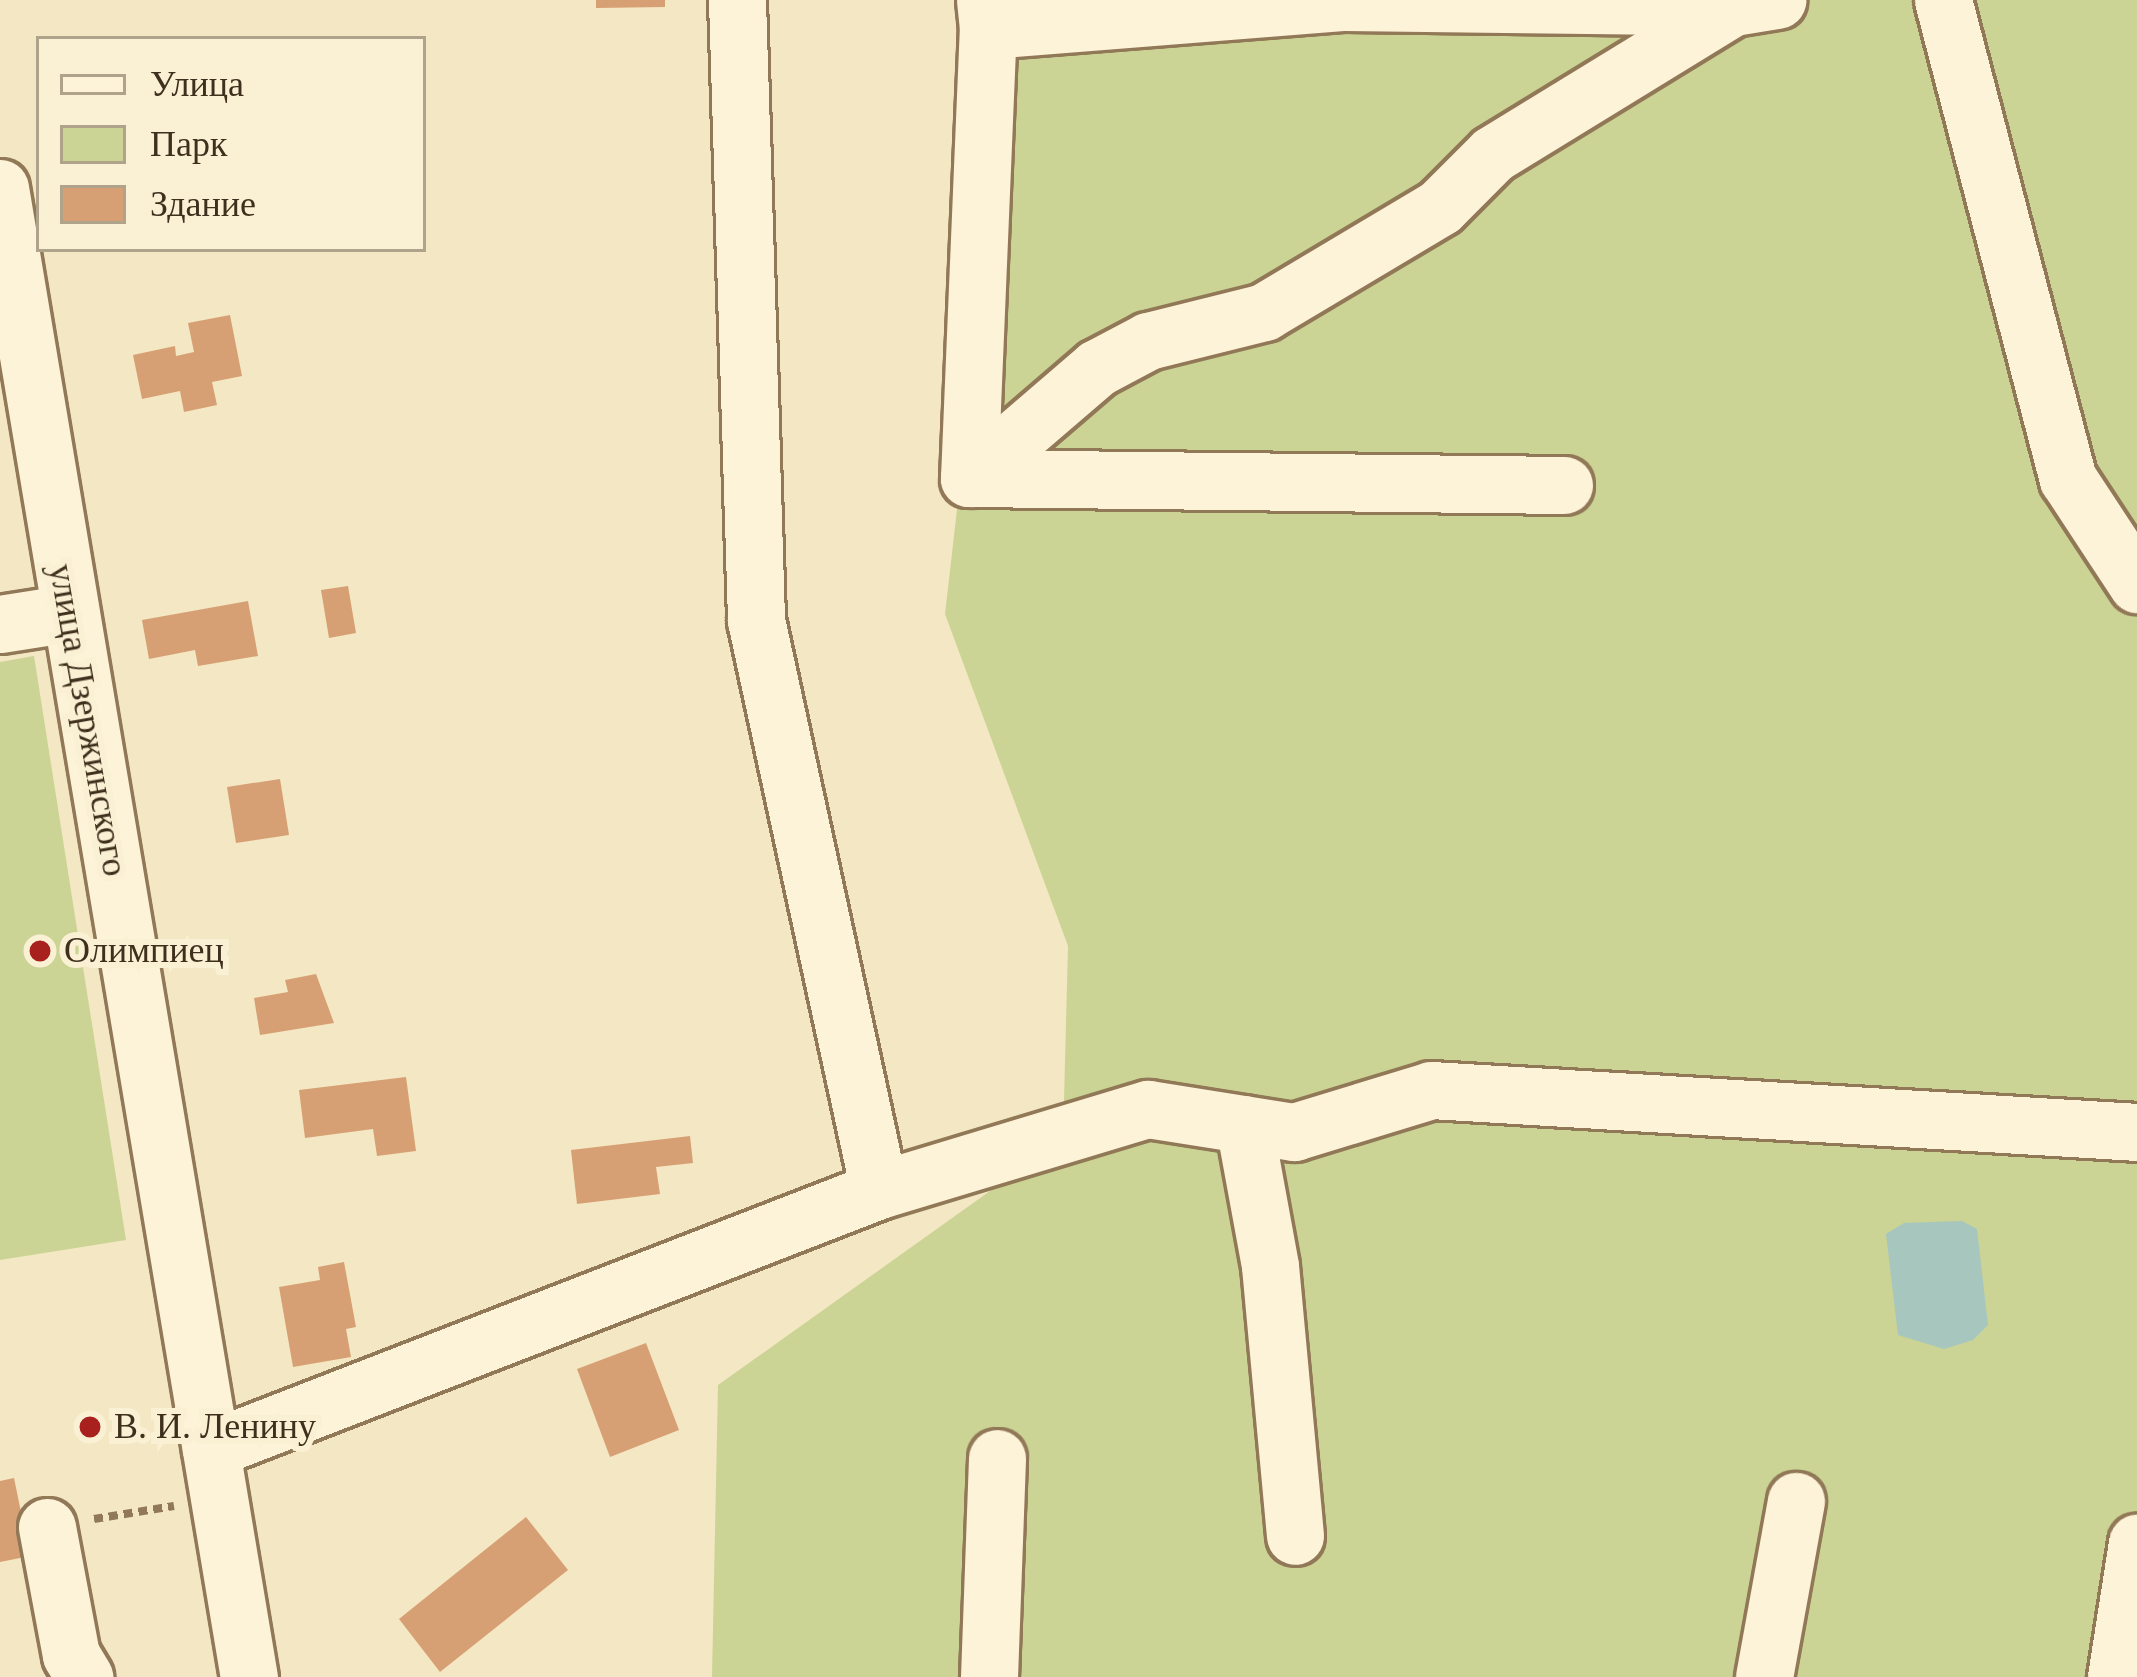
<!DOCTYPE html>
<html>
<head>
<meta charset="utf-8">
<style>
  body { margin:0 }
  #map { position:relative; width:2137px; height:1677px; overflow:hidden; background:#f4e7c3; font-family:Georgia,serif }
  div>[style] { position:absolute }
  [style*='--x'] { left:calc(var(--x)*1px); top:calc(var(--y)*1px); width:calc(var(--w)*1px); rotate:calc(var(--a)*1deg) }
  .green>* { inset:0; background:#cbd495 }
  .water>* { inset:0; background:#a6c6be }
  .building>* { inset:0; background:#d7a074 }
  .path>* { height:8px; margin-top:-4px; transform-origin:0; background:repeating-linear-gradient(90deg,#917857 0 9px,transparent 0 15px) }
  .roads { filter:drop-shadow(3px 0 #917857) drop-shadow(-3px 0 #917857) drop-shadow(0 3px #917857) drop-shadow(0 -3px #917857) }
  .minor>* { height:57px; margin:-28.5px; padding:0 28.5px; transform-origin:28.5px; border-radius:28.5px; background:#fdf3d8 }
  .dots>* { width:33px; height:33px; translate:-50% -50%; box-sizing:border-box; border:6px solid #faf0d4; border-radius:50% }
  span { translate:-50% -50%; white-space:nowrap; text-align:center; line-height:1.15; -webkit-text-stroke:12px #faf0d4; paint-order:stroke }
  .street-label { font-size:36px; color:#3f2f1d }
  .poi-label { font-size:36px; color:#3f2f1d }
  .left { translate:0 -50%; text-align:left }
  .legend { position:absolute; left:36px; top:36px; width:390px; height:216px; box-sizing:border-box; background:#faf0d4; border:3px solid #afa38b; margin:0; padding:15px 21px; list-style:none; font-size:36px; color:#3f2f1d }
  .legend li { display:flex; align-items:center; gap:24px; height:60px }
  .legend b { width:60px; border:3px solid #afa38b }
</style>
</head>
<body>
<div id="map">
  <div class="green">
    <div style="clip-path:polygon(1009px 0,2137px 0,2137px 1677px,712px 1677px,718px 1385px,1063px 1139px,1068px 946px,945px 614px,1009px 58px)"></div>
    <div style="clip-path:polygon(34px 656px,126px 1240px,0 1260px,0 662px)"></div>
  </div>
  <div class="water">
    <div style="clip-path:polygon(1962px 1221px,1977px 1229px,1988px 1325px,1973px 1340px,1944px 1349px,1898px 1335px,1886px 1234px,1904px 1223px)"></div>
  </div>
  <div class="building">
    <div style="clip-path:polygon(596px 0,665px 0,665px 7px,596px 8px)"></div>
    <div style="clip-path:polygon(230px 315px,242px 376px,212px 382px,217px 405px,184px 412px,180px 391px,142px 399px,133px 355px,175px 346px,176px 356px,194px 352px,188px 323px)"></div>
    <div style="clip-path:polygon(348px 586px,356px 633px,329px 638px,321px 590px)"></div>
    <div style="clip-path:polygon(248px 601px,258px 656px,198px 666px,195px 650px,149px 659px,142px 620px)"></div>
    <div style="clip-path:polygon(280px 779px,289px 835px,236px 843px,227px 787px)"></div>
    <div style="clip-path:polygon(316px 974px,334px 1023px,260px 1035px,254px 998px,288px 992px,285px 980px)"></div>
    <div style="clip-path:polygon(406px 1077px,416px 1151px,377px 1156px,373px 1129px,305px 1138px,299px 1090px)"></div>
    <div style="clip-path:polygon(690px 1136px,693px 1163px,656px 1167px,660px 1194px,577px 1204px,571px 1150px)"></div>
    <div style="clip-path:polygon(344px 1262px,356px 1327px,346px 1329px,351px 1357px,293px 1367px,279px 1287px,320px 1280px,318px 1267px)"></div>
    <div style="clip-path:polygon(646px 1343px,679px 1430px,610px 1457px,577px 1369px)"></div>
    <div style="clip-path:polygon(14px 1478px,30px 1556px,0 1562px,0 1481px)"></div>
    <div style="clip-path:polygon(526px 1517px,568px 1570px,440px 1672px,399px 1619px)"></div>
  </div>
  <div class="path">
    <div style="--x:94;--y:1519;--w:81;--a:-9.2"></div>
  </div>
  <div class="roads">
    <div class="minor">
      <div style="--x:737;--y:0;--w:620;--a:88.24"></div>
      <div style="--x:756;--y:620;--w:583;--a:77.82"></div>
      <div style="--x:985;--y:0;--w:30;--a:84"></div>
      <div style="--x:988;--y:30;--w:358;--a:-4.5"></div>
      <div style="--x:1345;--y:2;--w:388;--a:0.7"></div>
      <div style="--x:1733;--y:7;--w:45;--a:-9"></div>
      <div style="--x:1943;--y:0;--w:495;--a:75.4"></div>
      <div style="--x:2068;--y:479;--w:126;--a:56.7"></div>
      <div style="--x:0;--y:188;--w:1510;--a:80.51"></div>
      <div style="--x:969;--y:478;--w:169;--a:-40.7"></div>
      <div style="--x:1097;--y:368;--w:58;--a:-27.9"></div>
      <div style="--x:1148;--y:341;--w:120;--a:-14"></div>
      <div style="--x:1264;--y:312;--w:205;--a:-30.8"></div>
      <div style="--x:1440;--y:207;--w:75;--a:-45"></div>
      <div style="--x:1493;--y:154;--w:281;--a:-31.5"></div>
      <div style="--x:969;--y:478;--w:595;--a:0.67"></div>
      <div style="--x:969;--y:478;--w:448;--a:-87.6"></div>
      <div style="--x:0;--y:624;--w:71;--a:-8.9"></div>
      <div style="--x:1244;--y:1124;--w:144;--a:79.6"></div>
      <div style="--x:1270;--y:1266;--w:271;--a:84.7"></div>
      <div style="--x:211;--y:1449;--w:716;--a:-21.19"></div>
      <div style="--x:879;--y:1190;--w:281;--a:-16.8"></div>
      <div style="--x:1148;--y:1109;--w:148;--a:9"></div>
      <div style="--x:1294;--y:1132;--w:143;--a:-17"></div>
      <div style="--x:1431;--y:1090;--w:707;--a:3.4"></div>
      <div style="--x:47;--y:1527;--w:130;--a:79.4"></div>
      <div style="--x:71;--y:1655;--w:26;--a:59"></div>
      <div style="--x:989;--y:1677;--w:219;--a:-87.9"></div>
      <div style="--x:1764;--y:1677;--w:179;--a:-79.7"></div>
      <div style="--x:2116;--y:1677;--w:136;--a:-81.1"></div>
    </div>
  </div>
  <div class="dots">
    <div style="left:40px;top:951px;background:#a9211e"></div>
    <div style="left:90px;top:1427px;background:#a9211e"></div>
  </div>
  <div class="street-label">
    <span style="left:88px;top:720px;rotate:80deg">улица Дзержинского</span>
  </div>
  <div class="poi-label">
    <span class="left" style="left:64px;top:951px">Олимпиец</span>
    <span class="left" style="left:114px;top:1427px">В. И. Ленину</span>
  </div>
  <ul class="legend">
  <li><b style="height:15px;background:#fdf3d8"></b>Улица</li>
  <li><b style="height:33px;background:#cbd495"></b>Парк</li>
  <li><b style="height:33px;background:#d7a074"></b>Здание</li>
  </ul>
</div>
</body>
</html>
